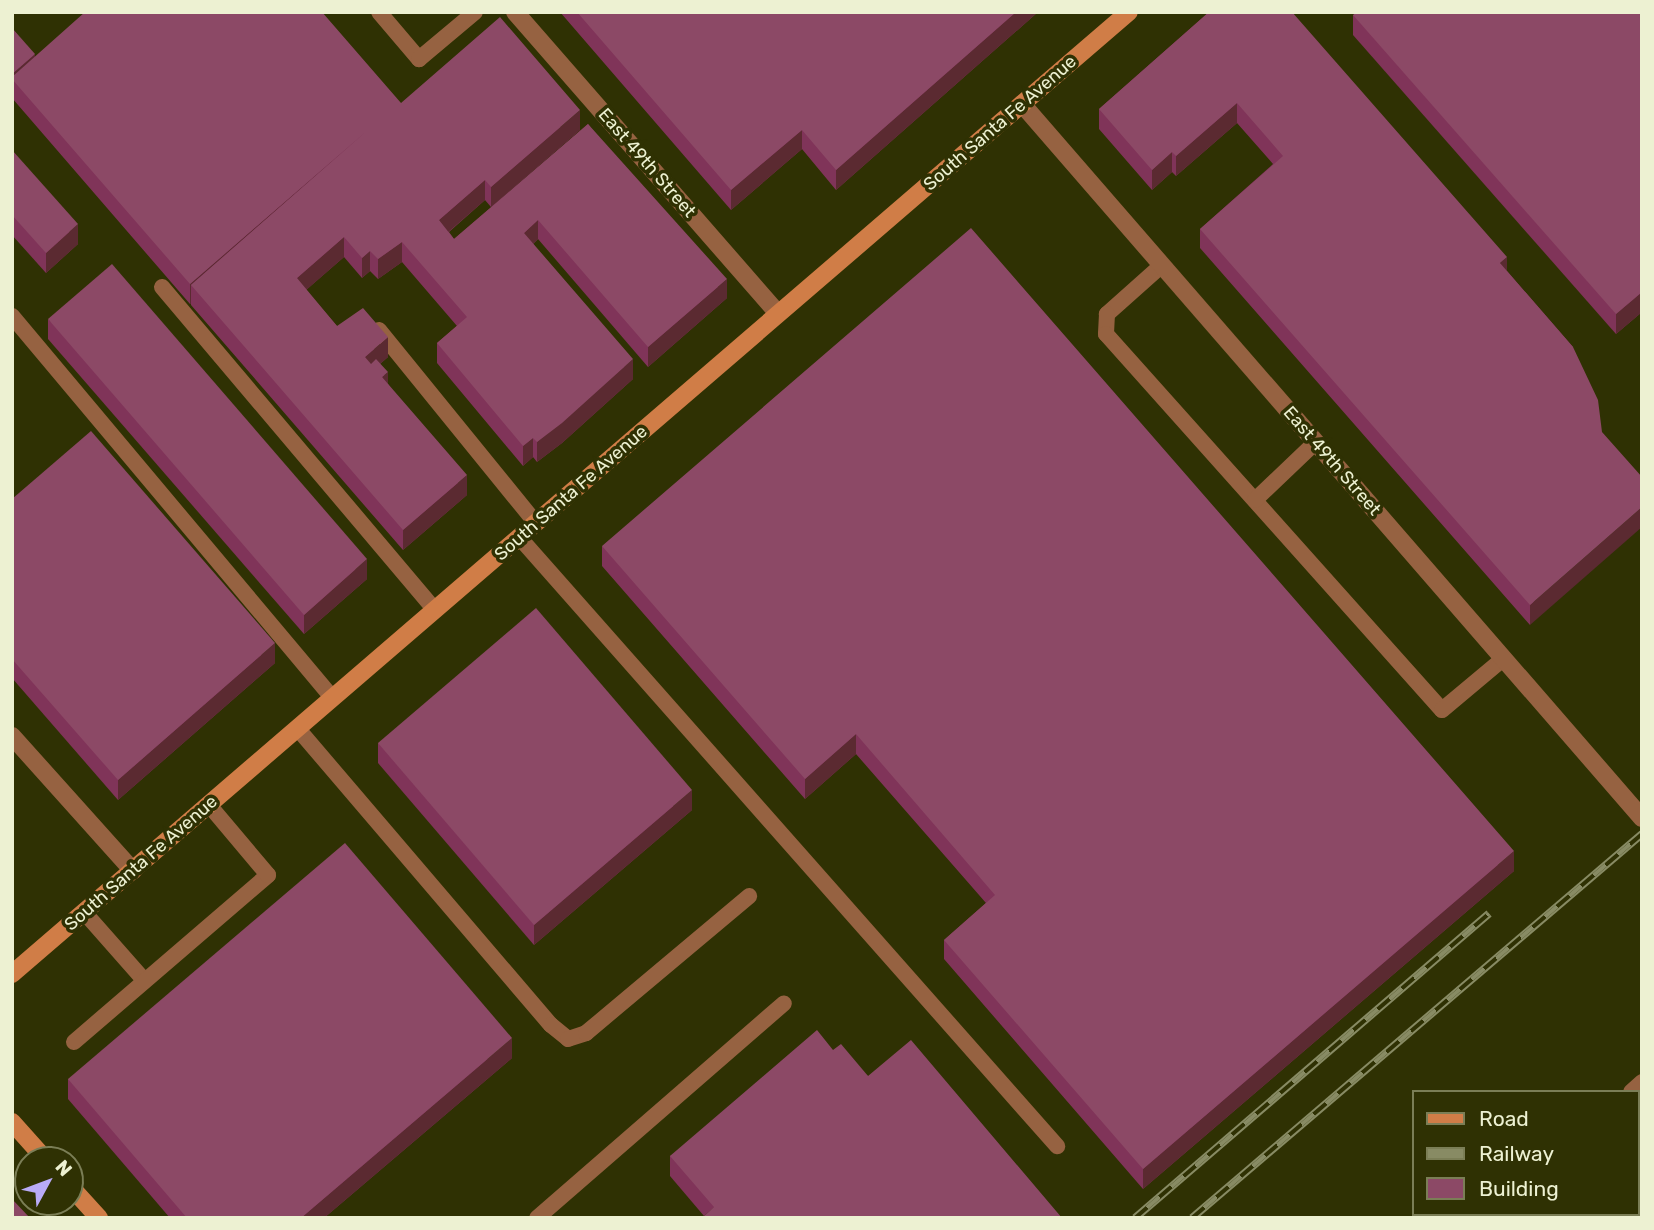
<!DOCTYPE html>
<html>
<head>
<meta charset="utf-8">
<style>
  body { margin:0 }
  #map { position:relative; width:1654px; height:1230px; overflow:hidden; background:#2f3103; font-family:Rubik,sans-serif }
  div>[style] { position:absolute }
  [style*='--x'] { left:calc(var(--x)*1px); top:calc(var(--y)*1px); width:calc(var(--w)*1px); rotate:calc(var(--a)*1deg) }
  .lane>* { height:16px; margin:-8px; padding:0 8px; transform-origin:8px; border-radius:8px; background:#966241 }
  .street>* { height:18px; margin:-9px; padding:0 9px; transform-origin:9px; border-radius:9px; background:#966241 }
  .secondary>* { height:18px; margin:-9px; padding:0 9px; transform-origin:9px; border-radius:9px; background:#d07d47 }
  .rail>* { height:8px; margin-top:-4px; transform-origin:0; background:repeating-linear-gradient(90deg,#2f3103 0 16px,#888b64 0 32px); box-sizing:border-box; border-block:2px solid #888b64 }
  .wall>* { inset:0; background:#803459 }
  .shaded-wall>* { inset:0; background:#5b2a31 }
  .building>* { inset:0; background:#8c4966 }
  span { translate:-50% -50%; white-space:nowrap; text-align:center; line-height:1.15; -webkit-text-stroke:7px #2f3103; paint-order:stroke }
  .street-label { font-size:18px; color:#edf1d2 }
  .frame { position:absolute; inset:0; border:14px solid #edf1d2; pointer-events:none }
  .legend { position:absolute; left:1412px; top:1090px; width:228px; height:126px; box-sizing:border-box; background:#2f3103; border:2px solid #7b7e56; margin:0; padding:9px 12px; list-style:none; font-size:21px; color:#edf1d2 }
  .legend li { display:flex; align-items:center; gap:14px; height:35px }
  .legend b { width:35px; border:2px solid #7b7e56 }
  .north { position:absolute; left:14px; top:1146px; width:70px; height:70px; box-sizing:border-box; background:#2f3103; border:2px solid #7b7e56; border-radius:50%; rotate:49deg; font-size:19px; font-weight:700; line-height:28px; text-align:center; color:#edf1d2 }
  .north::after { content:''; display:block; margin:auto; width:24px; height:32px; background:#b9abf7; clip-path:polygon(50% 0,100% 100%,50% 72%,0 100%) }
</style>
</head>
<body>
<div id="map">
  <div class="lane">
    <div style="--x:379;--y:12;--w:62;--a:49.6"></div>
    <div style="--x:419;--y:59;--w:73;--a:-40"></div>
    <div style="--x:1162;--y:265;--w:74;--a:138.3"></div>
    <div style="--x:1107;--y:314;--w:20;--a:93"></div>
    <div style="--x:1106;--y:334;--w:504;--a:48.22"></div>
    <div style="--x:1442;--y:710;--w:80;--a:-39.9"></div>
    <div style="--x:162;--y:287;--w:423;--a:49.8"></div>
    <div style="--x:12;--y:316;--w:498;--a:50"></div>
    <div style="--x:379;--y:330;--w:249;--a:50.9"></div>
    <div style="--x:1255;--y:500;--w:84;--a:-43.6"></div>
    <div style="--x:519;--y:537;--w:813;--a:48.54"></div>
    <div style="--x:298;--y:729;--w:389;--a:49.5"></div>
    <div style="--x:551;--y:1025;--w:22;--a:39"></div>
    <div style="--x:568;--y:1039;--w:19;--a:-18"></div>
    <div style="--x:586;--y:1033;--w:213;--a:-40"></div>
    <div style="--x:84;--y:912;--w:91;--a:48.6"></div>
    <div style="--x:74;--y:1042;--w:256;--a:-40.7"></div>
    <div style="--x:268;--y:875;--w:92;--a:-130.1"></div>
    <div style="--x:1631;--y:1092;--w:15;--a:-42"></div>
    <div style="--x:1556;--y:1214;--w:5;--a:53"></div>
    <div style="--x:537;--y:1218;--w:327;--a:-41"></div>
  </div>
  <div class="street">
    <div style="--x:515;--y:12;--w:400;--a:48.9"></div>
    <div style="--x:1022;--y:104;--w:946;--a:49.03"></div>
    <div style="--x:12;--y:736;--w:181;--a:48.1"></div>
  </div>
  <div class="secondary">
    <div style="--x:12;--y:974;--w:1474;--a:-40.74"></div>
    <div style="--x:12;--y:1122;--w:51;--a:48.2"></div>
    <div style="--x:70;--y:1186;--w:43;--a:47.8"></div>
  </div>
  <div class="rail">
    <div style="--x:1135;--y:1218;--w:467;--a:-40.7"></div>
    <div style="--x:1192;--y:1218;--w:592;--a:-40.48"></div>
  </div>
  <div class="wall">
    <div style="clip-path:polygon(560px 12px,1038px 12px,836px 190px,802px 149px,731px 210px)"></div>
    <div style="clip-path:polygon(1209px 12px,1507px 271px,1573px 347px,1530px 625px,1200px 248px,1200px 229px,1273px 164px,1237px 123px,1176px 176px,1172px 172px,1152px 190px,1099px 129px,1099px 109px)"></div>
    <div style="clip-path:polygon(1642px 12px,1642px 312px,1616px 334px,1353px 35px,1353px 15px)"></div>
    <div style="clip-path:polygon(12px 28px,35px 57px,401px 103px,580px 130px,491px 207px,485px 200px,449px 232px,454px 239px,588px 124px,727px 298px,648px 367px,538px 239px,533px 244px,633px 379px,562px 443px,537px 462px,533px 457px,523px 466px,437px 363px,437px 343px,457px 326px,402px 262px,378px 279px,370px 271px,362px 278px,344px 257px,306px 290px,337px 326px,388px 357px,380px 364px,388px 384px,467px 495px,403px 550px,191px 305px,191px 303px,190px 304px,12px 98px)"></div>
    <div style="clip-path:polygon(12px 150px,78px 244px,46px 273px,12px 235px)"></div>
    <div style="clip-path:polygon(48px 319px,367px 579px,304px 634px,48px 339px)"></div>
    <div style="clip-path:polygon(12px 499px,275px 663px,118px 800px,12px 678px)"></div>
    <div style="clip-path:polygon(602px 546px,1514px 871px,1143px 1189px,944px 959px,944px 940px,986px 903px,856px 754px,805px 799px,602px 566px)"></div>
    <div style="clip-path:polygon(378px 743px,692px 810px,534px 945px,378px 763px)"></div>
    <div style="clip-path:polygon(833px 1050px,868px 1076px,704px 1216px,670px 1176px,670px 1156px)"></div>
    <div style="clip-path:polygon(512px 1058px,324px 1218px,170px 1218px,68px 1099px,68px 1079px)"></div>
    <div style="clip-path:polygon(1642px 1103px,1642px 1144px,1638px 1140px,1638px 1106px)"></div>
  </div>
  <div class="shaded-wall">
    <div style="clip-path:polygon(1016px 12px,1038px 12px,836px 190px,836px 170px)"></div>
    <div style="clip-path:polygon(35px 54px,35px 74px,12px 79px,12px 74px)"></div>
    <div style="clip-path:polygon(1237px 103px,1237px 123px,1176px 176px,1176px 156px)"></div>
    <div style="clip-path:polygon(580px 110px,580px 130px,491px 207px,491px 187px)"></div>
    <div style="clip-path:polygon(369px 129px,191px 285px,191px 303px,190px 304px,190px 284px)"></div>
    <div style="clip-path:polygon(802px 130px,802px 149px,731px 210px,731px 190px)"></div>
    <div style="clip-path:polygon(1172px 152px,1172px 172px,1152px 190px,1152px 170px)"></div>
    <div style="clip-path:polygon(485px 180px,485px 200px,439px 240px,439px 220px)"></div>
    <div style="clip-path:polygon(538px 220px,538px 239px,524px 253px,524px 233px)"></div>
    <div style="clip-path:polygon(78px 224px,78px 244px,46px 273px,46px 253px)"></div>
    <div style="clip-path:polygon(344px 237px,344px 257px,297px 298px,297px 278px)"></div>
    <div style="clip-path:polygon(402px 242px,402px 262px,378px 279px,378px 259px)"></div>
    <div style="clip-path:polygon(370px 251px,370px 271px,362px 278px,362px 258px)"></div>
    <div style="clip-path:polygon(1507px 257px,1507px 277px,1500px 263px)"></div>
    <div style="clip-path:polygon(727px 279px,727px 298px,648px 367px,648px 347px)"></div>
    <div style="clip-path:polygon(1642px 292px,1642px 312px,1616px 334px,1616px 314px)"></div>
    <div style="clip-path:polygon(388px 337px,388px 357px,365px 377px,365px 357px)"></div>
    <div style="clip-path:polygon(633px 359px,633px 379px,562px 443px,537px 462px,537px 442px)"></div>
    <div style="clip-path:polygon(388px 372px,388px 392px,382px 377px)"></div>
    <div style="clip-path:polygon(533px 438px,533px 457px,523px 466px,523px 446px)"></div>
    <div style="clip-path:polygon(467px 475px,467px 495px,403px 550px,403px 530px)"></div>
    <div style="clip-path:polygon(1642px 507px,1642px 527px,1530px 625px,1530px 605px)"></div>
    <div style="clip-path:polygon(367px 559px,367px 579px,304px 634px,304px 615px)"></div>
    <div style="clip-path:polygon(275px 643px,275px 663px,118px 800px,118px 780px)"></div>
    <div style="clip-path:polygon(856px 734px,856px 754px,805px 799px,805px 779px)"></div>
    <div style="clip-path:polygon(692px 790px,692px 810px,534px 945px,534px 925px)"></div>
    <div style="clip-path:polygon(1514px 851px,1514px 871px,1143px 1189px,1143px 1169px)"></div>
    <div style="clip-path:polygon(512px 1038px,512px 1058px,324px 1218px,301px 1218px)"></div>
  </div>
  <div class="building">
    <div style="clip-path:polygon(85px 12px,322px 12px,401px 103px,500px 17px,580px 110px,491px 187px,485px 180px,439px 220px,454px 239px,588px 124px,727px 279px,648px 347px,538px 220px,524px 233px,633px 359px,562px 423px,537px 442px,533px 438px,523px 446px,437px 343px,467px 317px,402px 242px,378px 259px,370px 251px,362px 258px,344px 237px,297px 278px,337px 326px,363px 308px,388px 337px,365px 357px,371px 364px,376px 359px,388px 372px,382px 377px,467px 475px,403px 530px,191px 285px,369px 129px,190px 284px,12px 79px,12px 77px)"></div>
    <div style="clip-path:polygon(577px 12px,1016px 12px,836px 170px,802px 130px,731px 190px)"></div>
    <div style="clip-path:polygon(1209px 12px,1292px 12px,1507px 257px,1500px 263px,1573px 347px,1598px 400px,1602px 432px,1642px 477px,1642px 507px,1530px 605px,1200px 229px,1283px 156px,1237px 103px,1176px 156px,1172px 152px,1152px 170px,1099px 109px)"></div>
    <div style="clip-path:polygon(1357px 12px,1642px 12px,1642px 292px,1616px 314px,1353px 15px)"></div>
    <div style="clip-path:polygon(12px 28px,35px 54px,12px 74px)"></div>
    <div style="clip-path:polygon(12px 150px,78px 224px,46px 253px,12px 215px)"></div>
    <div style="clip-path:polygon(971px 228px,1514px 851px,1143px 1169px,944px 940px,995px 895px,856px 734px,805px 779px,602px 546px)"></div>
    <div style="clip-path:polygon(112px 264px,367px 559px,304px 615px,48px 319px)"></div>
    <div style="clip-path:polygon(91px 431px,275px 643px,118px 780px,12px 659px,12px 499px)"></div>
    <div style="clip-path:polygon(536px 608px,692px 790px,534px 925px,378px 743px)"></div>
    <div style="clip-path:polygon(345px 843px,512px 1038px,301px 1218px,187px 1218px,68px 1079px)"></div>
    <div style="clip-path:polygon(817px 1030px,833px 1050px,841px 1044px,868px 1076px,911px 1040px,1062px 1218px,702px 1218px,714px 1207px,670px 1156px)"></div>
    <div style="clip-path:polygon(1642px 1103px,1642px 1124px,1638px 1120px,1638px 1106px)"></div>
    <div style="clip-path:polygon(12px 1199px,30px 1218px,12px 1218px)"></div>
    <div style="clip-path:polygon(1442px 1214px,1490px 1214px,1493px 1218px,1438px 1218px)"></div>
  </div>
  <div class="street-label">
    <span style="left:1000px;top:123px;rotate:-41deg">South Santa Fe Avenue</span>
    <span style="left:647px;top:163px;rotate:49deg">East 49th Street</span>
    <span style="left:1332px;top:461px;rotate:49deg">East 49th Street</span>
    <span style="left:571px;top:493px;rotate:-41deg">South Santa Fe Avenue</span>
    <span style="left:141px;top:863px;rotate:-41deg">South Santa Fe Avenue</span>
  </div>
  <div class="frame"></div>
  <ul class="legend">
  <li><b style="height:9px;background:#d07d47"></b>Road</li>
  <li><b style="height:9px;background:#888b64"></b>Railway</li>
  <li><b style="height:19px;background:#8c4966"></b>Building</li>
  </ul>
  <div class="north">N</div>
</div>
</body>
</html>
